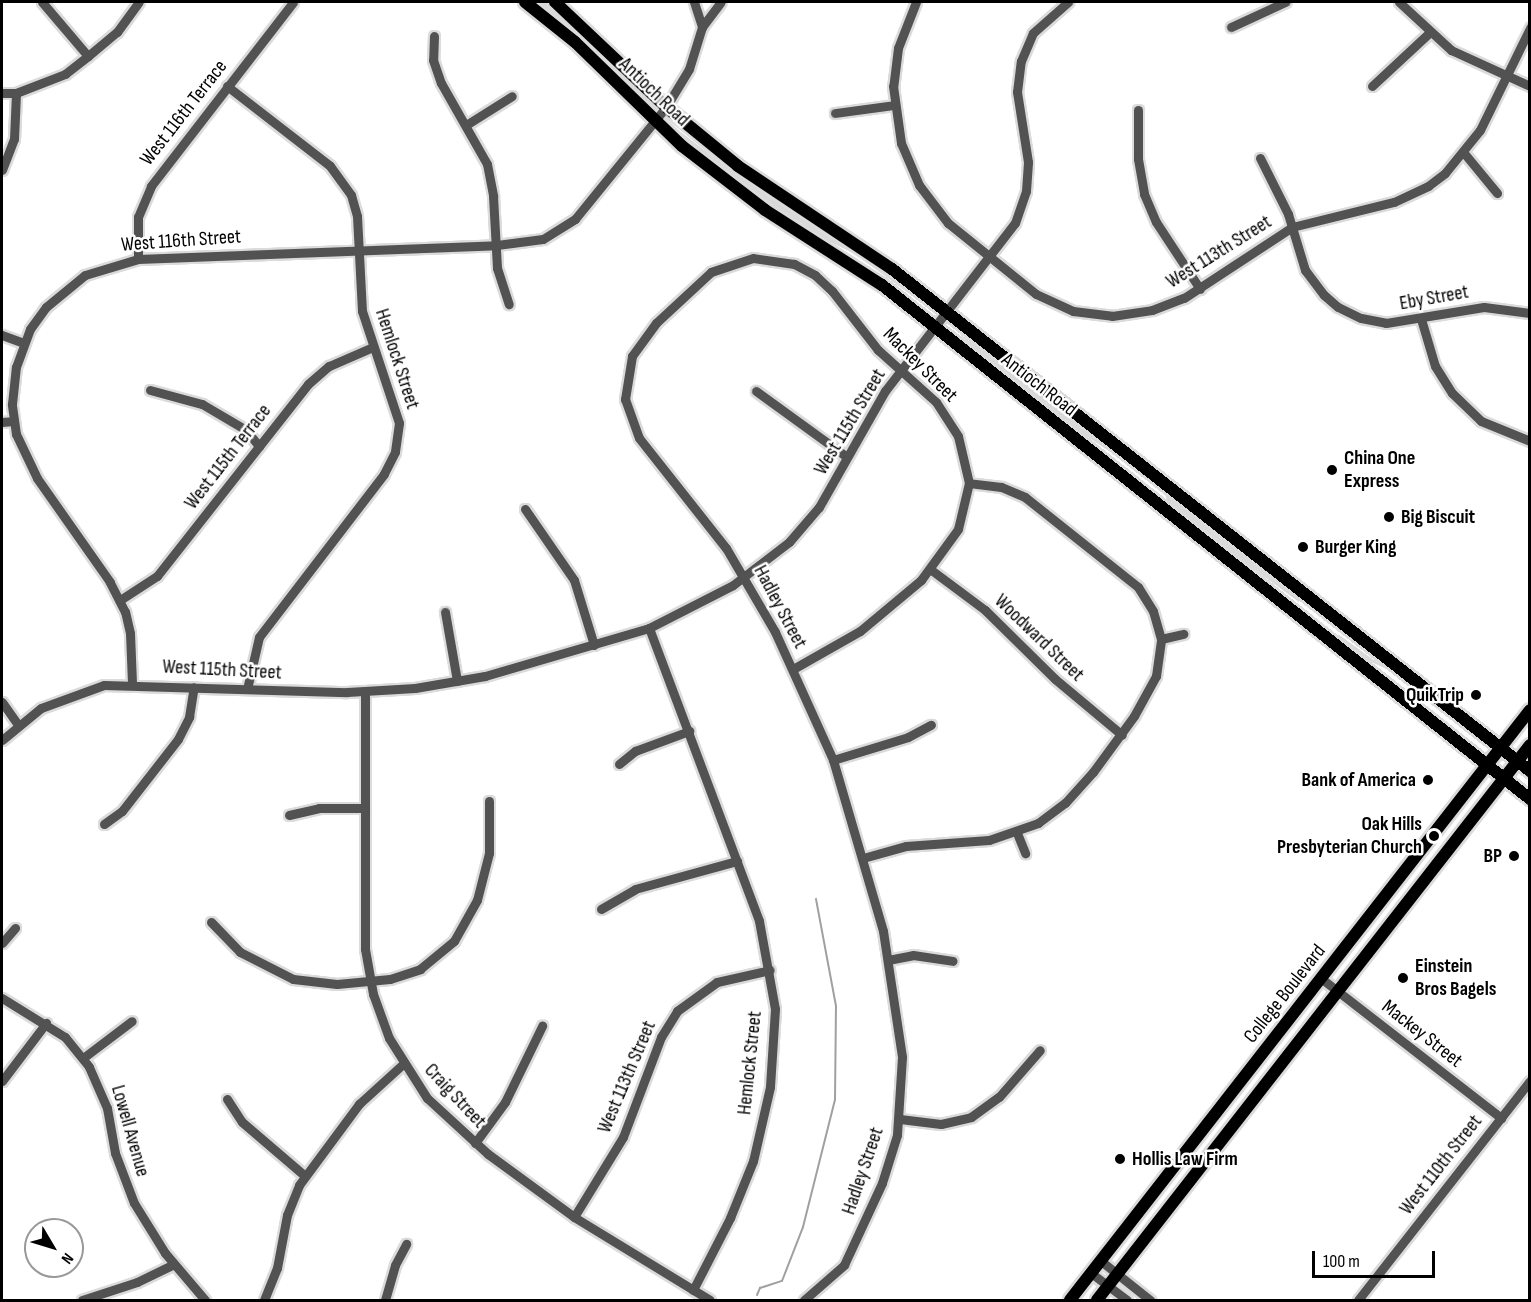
<!DOCTYPE html>
<html>
<head>
<meta charset="utf-8">
<style>
  body { margin:0 }
  #map { position:relative; width:1531px; height:1302px; overflow:hidden; background:#fff; font-family:"Sofia Sans Condensed",sans-serif }
  div>[style] { position:absolute }
  [style*='--x'] { left:calc(var(--x)*1px); top:calc(var(--y)*1px); width:calc(var(--w)*1px); rotate:calc(var(--a)*1deg) }
  .green>* { inset:0; background:#d9d9d9 }
  .stream>* { height:2px; margin:-1px; padding:0 1px; transform-origin:1px; border-radius:1px; background:#a0a0a0 }
  .roads { filter:drop-shadow(2px 0 #dbdbdb) drop-shadow(-2px 0 #dbdbdb) drop-shadow(0 2px #dbdbdb) drop-shadow(0 -2px #dbdbdb) }
  .minor>* { height:9px; margin:-4.5px; padding:0 4.5px; transform-origin:4.5px; border-radius:4.5px; background:#525252 }
  .major>* { height:12px; margin:-6px; padding:0 6px; transform-origin:6px; border-radius:6px; background:#000 }
  .dots>* { width:16px; height:16px; translate:-50% -50%; box-sizing:border-box; border:3px solid #fff; border-radius:50% }
  span { translate:-50% -50%; white-space:nowrap; text-align:center; line-height:1.15; -webkit-text-stroke:5px #fff; paint-order:stroke }
  .street-label { font-size:20px; color:#000 }
  .poi-label { font-size:20px; color:#000; font-weight:700 }
  .left { translate:0 -50%; text-align:left }
  .right { translate:-100% -50%; text-align:right }
  .frame { position:absolute; inset:0; border:3px solid #000; pointer-events:none }
  .north { position:absolute; left:24px; top:1218px; width:60px; height:60px; box-sizing:border-box; background:#fff; border:2px solid #999; border-radius:50%; rotate:128deg; font-size:16px; font-weight:700; line-height:24px; text-align:center; color:#000 }
  .north::after { content:''; display:block; margin:auto; width:21px; height:27px; background:#000; clip-path:polygon(50% 0,100% 100%,50% 72%,0 100%) }
  .scale { position:absolute; left:1312px; top:1251px; width:123px; height:27px; box-sizing:border-box; border:3px solid #000; border-top:0; padding-left:8px; font-size:18px; line-height:21px; white-space:nowrap; color:#000; -webkit-text-stroke:4px #fff; paint-order:stroke }
</style>
</head>
<body>
<div id="map">
  <div class="green">
    <div style="clip-path:polygon(535px 2px,548px 2px,585px 32px,645px 94px,640px 94px,588px 42px)"></div>
    <div style="clip-path:polygon(673px 126px,738px 176px,861px 253px,927px 303px,919px 301px,855px 254px,818px 236px,755px 195px,676px 132px)"></div>
    <div style="clip-path:polygon(960px 334px,1053px 403px,1136px 469px,1065px 422px,964px 342px)"></div>
    <div style="clip-path:polygon(1165px 494px,1299px 596px,1299px 602px,1216px 542px,1168px 503px)"></div>
    <div style="clip-path:polygon(1338px 634px,1371px 658px,1394px 672px,1364px 659px,1339px 639px)"></div>
  </div>
  <div class="stream">
    <div style="--x:757;--y:1295;--w:8;--a:-67"></div>
    <div style="--x:760;--y:1288;--w:23;--a:-18"></div>
    <div style="--x:782;--y:1281;--w:58;--a:-68.7"></div>
    <div style="--x:803;--y:1227;--w:131;--a:-75.9"></div>
    <div style="--x:835;--y:1100;--w:94;--a:-89.4"></div>
    <div style="--x:836;--y:1006;--w:109;--a:-100.6"></div>
  </div>
  <div class="roads">
    <div class="minor">
      <div style="--x:42;--y:2;--w:71;--a:49.6"></div>
      <div style="--x:694;--y:2;--w:26;--a:72"></div>
      <div style="--x:916;--y:2;--w:49;--a:111.4"></div>
      <div style="--x:898;--y:48;--w:38;--a:97"></div>
      <div style="--x:893;--y:86;--w:58;--a:82"></div>
      <div style="--x:901;--y:143;--w:46;--a:66.8"></div>
      <div style="--x:919;--y:185;--w:48;--a:52.7"></div>
      <div style="--x:948;--y:223;--w:113;--a:38.9"></div>
      <div style="--x:1036;--y:294;--w:41;--a:24.7"></div>
      <div style="--x:1073;--y:311;--w:39;--a:7"></div>
      <div style="--x:1112;--y:316;--w:40;--a:-8.5"></div>
      <div style="--x:1152;--y:310;--w:34;--a:-21"></div>
      <div style="--x:1184;--y:298;--w:129;--a:-33.3"></div>
      <div style="--x:1292;--y:227;--w:105;--a:-13.8"></div>
      <div style="--x:1394;--y:202;--w:38;--a:-25"></div>
      <div style="--x:1428;--y:186;--w:21;--a:-37"></div>
      <div style="--x:1445;--y:173;--w:55;--a:-50.9"></div>
      <div style="--x:1480;--y:130;--w:114;--a:-63.9"></div>
      <div style="--x:1399;--y:2;--w:71;--a:42.7"></div>
      <div style="--x:1451;--y:50;--w:87;--a:24.5"></div>
      <div style="--x:1231;--y:27;--w:60;--a:-24.8"></div>
      <div style="--x:434;--y:36;--w:24;--a:92"></div>
      <div style="--x:433;--y:60;--w:24;--a:71"></div>
      <div style="--x:441;--y:83;--w:93;--a:60.4"></div>
      <div style="--x:487;--y:164;--w:33;--a:79"></div>
      <div style="--x:493;--y:196;--w:72;--a:86.8"></div>
      <div style="--x:497;--y:268;--w:38;--a:72"></div>
      <div style="--x:227;--y:86;--w:130;--a:37.8"></div>
      <div style="--x:330;--y:166;--w:36;--a:54"></div>
      <div style="--x:351;--y:195;--w:22;--a:74"></div>
      <div style="--x:357;--y:216;--w:95;--a:87"></div>
      <div style="--x:362;--y:311;--w:118;--a:71.7"></div>
      <div style="--x:399;--y:423;--w:29;--a:98"></div>
      <div style="--x:395;--y:452;--w:25;--a:117"></div>
      <div style="--x:384;--y:474;--w:205;--a:127.5"></div>
      <div style="--x:259;--y:637;--w:53;--a:103"></div>
      <div style="--x:1372;--y:86;--w:78;--a:-42.9"></div>
      <div style="--x:2;--y:93;--w:14;--a:0"></div>
      <div style="--x:1138;--y:110;--w:49;--a:90"></div>
      <div style="--x:1138;--y:159;--w:36;--a:80"></div>
      <div style="--x:1144;--y:194;--w:30;--a:67"></div>
      <div style="--x:1156;--y:222;--w:80;--a:56.7"></div>
      <div style="--x:835;--y:113;--w:60;--a:-7.7"></div>
      <div style="--x:466;--y:125;--w:54;--a:-32.2"></div>
      <div style="--x:1464;--y:153;--w:52;--a:50.5"></div>
      <div style="--x:1260;--y:158;--w:63;--a:63.4"></div>
      <div style="--x:1288;--y:214;--w:59;--a:73.1"></div>
      <div style="--x:1305;--y:270;--w:31;--a:53"></div>
      <div style="--x:1324;--y:295;--w:18;--a:41"></div>
      <div style="--x:1338;--y:307;--w:25;--a:26"></div>
      <div style="--x:1361;--y:318;--w:25;--a:11"></div>
      <div style="--x:1386;--y:323;--w:99;--a:-9.3"></div>
      <div style="--x:1484;--y:307;--w:46;--a:7.4"></div>
      <div style="--x:2;--y:170;--w:33;--a:-69"></div>
      <div style="--x:14;--y:139;--w:46;--a:-87.5"></div>
      <div style="--x:16;--y:93;--w:53;--a:-21.2"></div>
      <div style="--x:65;--y:74;--w:29;--a:-38"></div>
      <div style="--x:88;--y:56;--w:38;--a:-40"></div>
      <div style="--x:117;--y:32;--w:37;--a:-54"></div>
      <div style="--x:138;--y:259;--w:42;--a:-90"></div>
      <div style="--x:138;--y:217;--w:34;--a:-67"></div>
      <div style="--x:151;--y:186;--w:232;--a:-52.3"></div>
      <div style="--x:1421;--y:319;--w:49;--a:73.4"></div>
      <div style="--x:1435;--y:366;--w:32;--a:58"></div>
      <div style="--x:1452;--y:393;--w:40;--a:44"></div>
      <div style="--x:1481;--y:421;--w:53;--a:22.2"></div>
      <div style="--x:2;--y:335;--w:23;--a:20"></div>
      <div style="--x:150;--y:390;--w:54;--a:15.1"></div>
      <div style="--x:202;--y:404;--w:51;--a:30.6"></div>
      <div style="--x:246;--y:430;--w:21;--a:51"></div>
      <div style="--x:756;--y:391;--w:112;--a:36"></div>
      <div style="--x:2;--y:422;--w:12;--a:-5"></div>
      <div style="--x:525;--y:509;--w:86;--a:55.4"></div>
      <div style="--x:574;--y:580;--w:68;--a:72.9"></div>
      <div style="--x:930;--y:569;--w:69;--a:36.7"></div>
      <div style="--x:985;--y:610;--w:98;--a:44.6"></div>
      <div style="--x:1055;--y:679;--w:87;--a:39.9"></div>
      <div style="--x:120;--y:600;--w:44;--a:-33"></div>
      <div style="--x:157;--y:576;--w:244;--a:-51.8"></div>
      <div style="--x:308;--y:384;--w:28;--a:-41"></div>
      <div style="--x:329;--y:366;--w:48;--a:-23.4"></div>
      <div style="--x:445;--y:612;--w:70;--a:80.1"></div>
      <div style="--x:649;--y:628;--w:313;--a:69.4"></div>
      <div style="--x:759;--y:921;--w:89;--a:79.7"></div>
      <div style="--x:775;--y:1009;--w:78;--a:93.7"></div>
      <div style="--x:770;--y:1087;--w:76;--a:102.9"></div>
      <div style="--x:753;--y:1161;--w:61;--a:112"></div>
      <div style="--x:730;--y:1218;--w:81;--a:117.2"></div>
      <div style="--x:1161;--y:639;--w:23;--a:-13"></div>
      <div style="--x:793;--y:669;--w:77;--a:-29.6"></div>
      <div style="--x:860;--y:631;--w:80;--a:-39.9"></div>
      <div style="--x:921;--y:580;--w:63;--a:-54"></div>
      <div style="--x:958;--y:529;--w:47;--a:-76.6"></div>
      <div style="--x:969;--y:483;--w:48;--a:-103.2"></div>
      <div style="--x:958;--y:436;--w:40;--a:-122.9"></div>
      <div style="--x:936;--y:402;--w:78;--a:-138.1"></div>
      <div style="--x:878;--y:350;--w:75;--a:-127.9"></div>
      <div style="--x:832;--y:291;--w:23;--a:-137"></div>
      <div style="--x:815;--y:275;--w:24;--a:-152"></div>
      <div style="--x:794;--y:264;--w:41;--a:-171.7"></div>
      <div style="--x:753;--y:258;--w:44;--a:161.6"></div>
      <div style="--x:711;--y:272;--w:75;--a:137.2"></div>
      <div style="--x:656;--y:323;--w:41;--a:126"></div>
      <div style="--x:632;--y:356;--w:44;--a:99.2"></div>
      <div style="--x:625;--y:399;--w:41;--a:70.3"></div>
      <div style="--x:639;--y:438;--w:140;--a:51.7"></div>
      <div style="--x:726;--y:548;--w:97;--a:59.7"></div>
      <div style="--x:775;--y:632;--w:141;--a:65.6"></div>
      <div style="--x:833;--y:760;--w:178;--a:73.7"></div>
      <div style="--x:883;--y:931;--w:127;--a:81.4"></div>
      <div style="--x:902;--y:1057;--w:78;--a:93.7"></div>
      <div style="--x:897;--y:1135;--w:50;--a:107.4"></div>
      <div style="--x:882;--y:1183;--w:90;--a:114.9"></div>
      <div style="--x:844;--y:1265;--w:53;--a:138.8"></div>
      <div style="--x:132;--y:683;--w:50;--a:-92.3"></div>
      <div style="--x:130;--y:633;--w:22;--a:-103"></div>
      <div style="--x:125;--y:612;--w:34;--a:-117"></div>
      <div style="--x:110;--y:582;--w:127;--a:-125.1"></div>
      <div style="--x:37;--y:478;--w:49;--a:-115.5"></div>
      <div style="--x:16;--y:434;--w:30;--a:-98"></div>
      <div style="--x:12;--y:404;--w:37;--a:-84"></div>
      <div style="--x:16;--y:367;--w:40;--a:-69.8"></div>
      <div style="--x:30;--y:329;--w:27;--a:-54"></div>
      <div style="--x:46;--y:307;--w:50;--a:-39.4"></div>
      <div style="--x:85;--y:275;--w:55;--a:-16.8"></div>
      <div style="--x:138;--y:259;--w:359;--a:-2.2"></div>
      <div style="--x:497;--y:245;--w:46;--a:-7.4"></div>
      <div style="--x:543;--y:239;--w:38;--a:-32"></div>
      <div style="--x:575;--y:219;--w:144;--a:-50.9"></div>
      <div style="--x:666;--y:107;--w:44;--a:-58.8"></div>
      <div style="--x:689;--y:69;--w:44;--a:-72.8"></div>
      <div style="--x:702;--y:27;--w:31;--a:-53"></div>
      <div style="--x:365;--y:692;--w:257;--a:90"></div>
      <div style="--x:365;--y:949;--w:46;--a:79.9"></div>
      <div style="--x:373;--y:994;--w:47;--a:70"></div>
      <div style="--x:389;--y:1038;--w:71;--a:57.7"></div>
      <div style="--x:427;--y:1098;--w:83;--a:42.6"></div>
      <div style="--x:488;--y:1154;--w:107;--a:36.2"></div>
      <div style="--x:574;--y:1217;--w:159;--a:31.4"></div>
      <div style="--x:2;--y:702;--w:28;--a:55"></div>
      <div style="--x:2;--y:740;--w:50;--a:-39.4"></div>
      <div style="--x:41;--y:708;--w:67;--a:-20.1"></div>
      <div style="--x:104;--y:685;--w:243;--a:1.7"></div>
      <div style="--x:347;--y:692;--w:68;--a:-3.4"></div>
      <div style="--x:415;--y:688;--w:71;--a:-9.7"></div>
      <div style="--x:485;--y:676;--w:171;--a:-16.3"></div>
      <div style="--x:649;--y:628;--w:94;--a:-27.1"></div>
      <div style="--x:733;--y:585;--w:71;--a:-37.5"></div>
      <div style="--x:789;--y:542;--w:46;--a:-49.4"></div>
      <div style="--x:819;--y:507;--w:133;--a:-60.4"></div>
      <div style="--x:885;--y:391;--w:212;--a:-52.3"></div>
      <div style="--x:1015;--y:223;--w:34;--a:-71"></div>
      <div style="--x:1026;--y:191;--w:29;--a:-86"></div>
      <div style="--x:1028;--y:162;--w:71;--a:-98.9"></div>
      <div style="--x:1017;--y:92;--w:31;--a:-83"></div>
      <div style="--x:1021;--y:61;--w:30;--a:-67"></div>
      <div style="--x:1033;--y:33;--w:47;--a:-41.5"></div>
      <div style="--x:833;--y:760;--w:78;--a:-17"></div>
      <div style="--x:908;--y:737;--w:26;--a:-28"></div>
      <div style="--x:619;--y:764;--w:21;--a:-39"></div>
      <div style="--x:635;--y:751;--w:58;--a:-20.3"></div>
      <div style="--x:289;--y:815;--w:31;--a:-13"></div>
      <div style="--x:319;--y:808;--w:45;--a:0"></div>
      <div style="--x:104;--y:824;--w:22;--a:-36"></div>
      <div style="--x:122;--y:811;--w:91;--a:-52.1"></div>
      <div style="--x:178;--y:739;--w:25;--a:-63"></div>
      <div style="--x:189;--y:717;--w:30;--a:-81"></div>
      <div style="--x:1017;--y:833;--w:22;--a:68"></div>
      <div style="--x:863;--y:858;--w:45;--a:-15.6"></div>
      <div style="--x:906;--y:846;--w:83;--a:-4.1"></div>
      <div style="--x:989;--y:840;--w:52;--a:-19.1"></div>
      <div style="--x:1038;--y:823;--w:34;--a:-37"></div>
      <div style="--x:1065;--y:803;--w:42;--a:-47.9"></div>
      <div style="--x:1093;--y:772;--w:69;--a:-53.8"></div>
      <div style="--x:1134;--y:716;--w:46;--a:-61.2"></div>
      <div style="--x:1156;--y:676;--w:37;--a:-82"></div>
      <div style="--x:1161;--y:639;--w:29;--a:-106"></div>
      <div style="--x:1153;--y:611;--w:28;--a:-122"></div>
      <div style="--x:1138;--y:587;--w:144;--a:-141.5"></div>
      <div style="--x:1025;--y:497;--w:26;--a:-157"></div>
      <div style="--x:1001;--y:487;--w:32;--a:-173"></div>
      <div style="--x:601;--y:909;--w:39;--a:-30"></div>
      <div style="--x:635;--y:889;--w:106;--a:-15.4"></div>
      <div style="--x:211;--y:922;--w:42;--a:46"></div>
      <div style="--x:240;--y:952;--w:59;--a:27"></div>
      <div style="--x:293;--y:979;--w:44;--a:6.5"></div>
      <div style="--x:337;--y:984;--w:53;--a:-5.4"></div>
      <div style="--x:390;--y:979;--w:32;--a:-18"></div>
      <div style="--x:420;--y:969;--w:44;--a:-39.5"></div>
      <div style="--x:454;--y:941;--w:47;--a:-60.7"></div>
      <div style="--x:477;--y:900;--w:49;--a:-75.7"></div>
      <div style="--x:489;--y:853;--w:52;--a:-90"></div>
      <div style="--x:2;--y:943;--w:20;--a:-49"></div>
      <div style="--x:888;--y:960;--w:25;--a:-11"></div>
      <div style="--x:913;--y:955;--w:40;--a:8.5"></div>
      <div style="--x:1322;--y:979;--w:227;--a:37.8"></div>
      <div style="--x:2;--y:998;--w:74;--a:31.8"></div>
      <div style="--x:65;--y:1037;--w:38;--a:51"></div>
      <div style="--x:89;--y:1067;--w:45;--a:66.3"></div>
      <div style="--x:107;--y:1108;--w:46;--a:79.9"></div>
      <div style="--x:115;--y:1153;--w:53;--a:69.2"></div>
      <div style="--x:134;--y:1203;--w:59;--a:58.2"></div>
      <div style="--x:165;--y:1253;--w:62;--a:49.6"></div>
      <div style="--x:83;--y:1058;--w:61;--a:-37.1"></div>
      <div style="--x:2;--y:1081;--w:73;--a:-52.8"></div>
      <div style="--x:227;--y:1099;--w:27;--a:57"></div>
      <div style="--x:242;--y:1122;--w:83;--a:40.6"></div>
      <div style="--x:900;--y:1119;--w:41;--a:7"></div>
      <div style="--x:941;--y:1124;--w:31;--a:-13"></div>
      <div style="--x:971;--y:1117;--w:34;--a:-36"></div>
      <div style="--x:999;--y:1097;--w:62;--a:-48.9"></div>
      <div style="--x:475;--y:1143;--w:51;--a:-53.8"></div>
      <div style="--x:505;--y:1102;--w:85;--a:-64"></div>
      <div style="--x:574;--y:1217;--w:94;--a:-58.5"></div>
      <div style="--x:623;--y:1137;--w:107;--a:-69.2"></div>
      <div style="--x:661;--y:1037;--w:31;--a:-58"></div>
      <div style="--x:677;--y:1011;--w:49;--a:-35.9"></div>
      <div style="--x:717;--y:982;--w:54;--a:-12.8"></div>
      <div style="--x:1101;--y:1261;--w:63;--a:38.5"></div>
      <div style="--x:1091;--y:1273;--w:45;--a:36.9"></div>
      <div style="--x:82;--y:1300;--w:58;--a:-18.1"></div>
      <div style="--x:137;--y:1282;--w:41;--a:-25.9"></div>
      <div style="--x:264;--y:1300;--w:35;--a:-68"></div>
      <div style="--x:277;--y:1268;--w:54;--a:-79.3"></div>
      <div style="--x:287;--y:1215;--w:32;--a:-68"></div>
      <div style="--x:299;--y:1185;--w:101;--a:-53.5"></div>
      <div style="--x:359;--y:1104;--w:59;--a:-42.3"></div>
      <div style="--x:385;--y:1300;--w:36;--a:-74"></div>
      <div style="--x:395;--y:1265;--w:24;--a:-62"></div>
      <div style="--x:1358;--y:1300;--w:278;--a:-51.9"></div>
    </div>
    <div class="major">
      <div style="--x:525;--y:2;--w:64;--a:38.7"></div>
      <div style="--x:575;--y:42;--w:149;--a:44.2"></div>
      <div style="--x:682;--y:146;--w:105;--a:37.6"></div>
      <div style="--x:765;--y:210;--w:139;--a:32.7"></div>
      <div style="--x:882;--y:285;--w:827;--a:38.42"></div>
      <div style="--x:555;--y:2;--w:153;--a:43.4"></div>
      <div style="--x:666;--y:107;--w:93;--a:39.3"></div>
      <div style="--x:738;--y:166;--w:185;--a:33.8"></div>
      <div style="--x:892;--y:269;--w:812;--a:38.2"></div>
      <div style="--x:1070;--y:1300;--w:748;--a:-52.06"></div>
      <div style="--x:1097;--y:1300;--w:704;--a:-52.04"></div>
    </div>
  </div>
  <div class="dots">
    <div style="left:1332px;top:470px;background:#000"></div>
    <div style="left:1389px;top:517px;background:#000"></div>
    <div style="left:1303px;top:547px;background:#000"></div>
    <div style="left:1476px;top:695px;background:#000"></div>
    <div style="left:1428px;top:780px;background:#000"></div>
    <div style="left:1434px;top:836px;background:#000"></div>
    <div style="left:1514px;top:856px;background:#000"></div>
    <div style="left:1403px;top:978px;background:#000"></div>
    <div style="left:1120px;top:1159px;background:#000"></div>
  </div>
  <div class="street-label">
    <span style="left:654px;top:92px;rotate:44deg">Antioch Road</span>
    <span style="left:184px;top:113px;rotate:-52deg">West 116th Terrace</span>
    <span style="left:181px;top:241px;rotate:-4deg">West 116th Street</span>
    <span style="left:1219px;top:252px;rotate:-32deg">West 113th Street</span>
    <span style="left:1434px;top:298px;rotate:-10deg">Eby Street</span>
    <span style="left:397px;top:359px;rotate:72deg">Hemlock Street</span>
    <span style="left:920px;top:365px;rotate:45deg">Mackey Street</span>
    <span style="left:1039px;top:385px;rotate:38deg">Antioch Road</span>
    <span style="left:850px;top:422px;rotate:-59deg">West 115th Street</span>
    <span style="left:228px;top:457px;rotate:-52deg">West 115th Terrace</span>
    <span style="left:780px;top:607px;rotate:62deg">Hadley Street</span>
    <span style="left:1039px;top:638px;rotate:44deg">Woodward Street</span>
    <span style="left:222px;top:670px;rotate:3deg">West 115th Street</span>
    <span style="left:1285px;top:994px;rotate:-52deg">College Boulevard</span>
    <span style="left:1422px;top:1034px;rotate:38deg">Mackey Street</span>
    <span style="left:750px;top:1063px;rotate:-84deg">Hemlock Street</span>
    <span style="left:627px;top:1077px;rotate:-67deg">West 113th Street</span>
    <span style="left:455px;top:1096px;rotate:47deg">Craig Street</span>
    <span style="left:130px;top:1131px;rotate:74deg">Lowell Avenue</span>
    <span style="left:1441px;top:1165px;rotate:-52deg">West 110th Street</span>
    <span style="left:863px;top:1171px;rotate:-71deg">Hadley Street</span>
  </div>
  <div class="poi-label">
    <span class="left" style="left:1344px;top:470px">China One<br>Express</span>
    <span class="left" style="left:1401px;top:517px">Big Biscuit</span>
    <span class="left" style="left:1315px;top:547px">Burger King</span>
    <span class="right" style="left:1464px;top:695px">QuikTrip</span>
    <span class="right" style="left:1416px;top:780px">Bank of America</span>
    <span class="right" style="left:1422px;top:836px">Oak Hills<br>Presbyterian Church</span>
    <span class="right" style="left:1502px;top:856px">BP</span>
    <span class="left" style="left:1415px;top:978px">Einstein<br>Bros Bagels</span>
    <span class="left" style="left:1132px;top:1159px">Hollis Law Firm</span>
  </div>
  <div class="frame"></div>
  <div class="north">N</div>
  <div class="scale">100 m</div>
</div>
</body>
</html>
